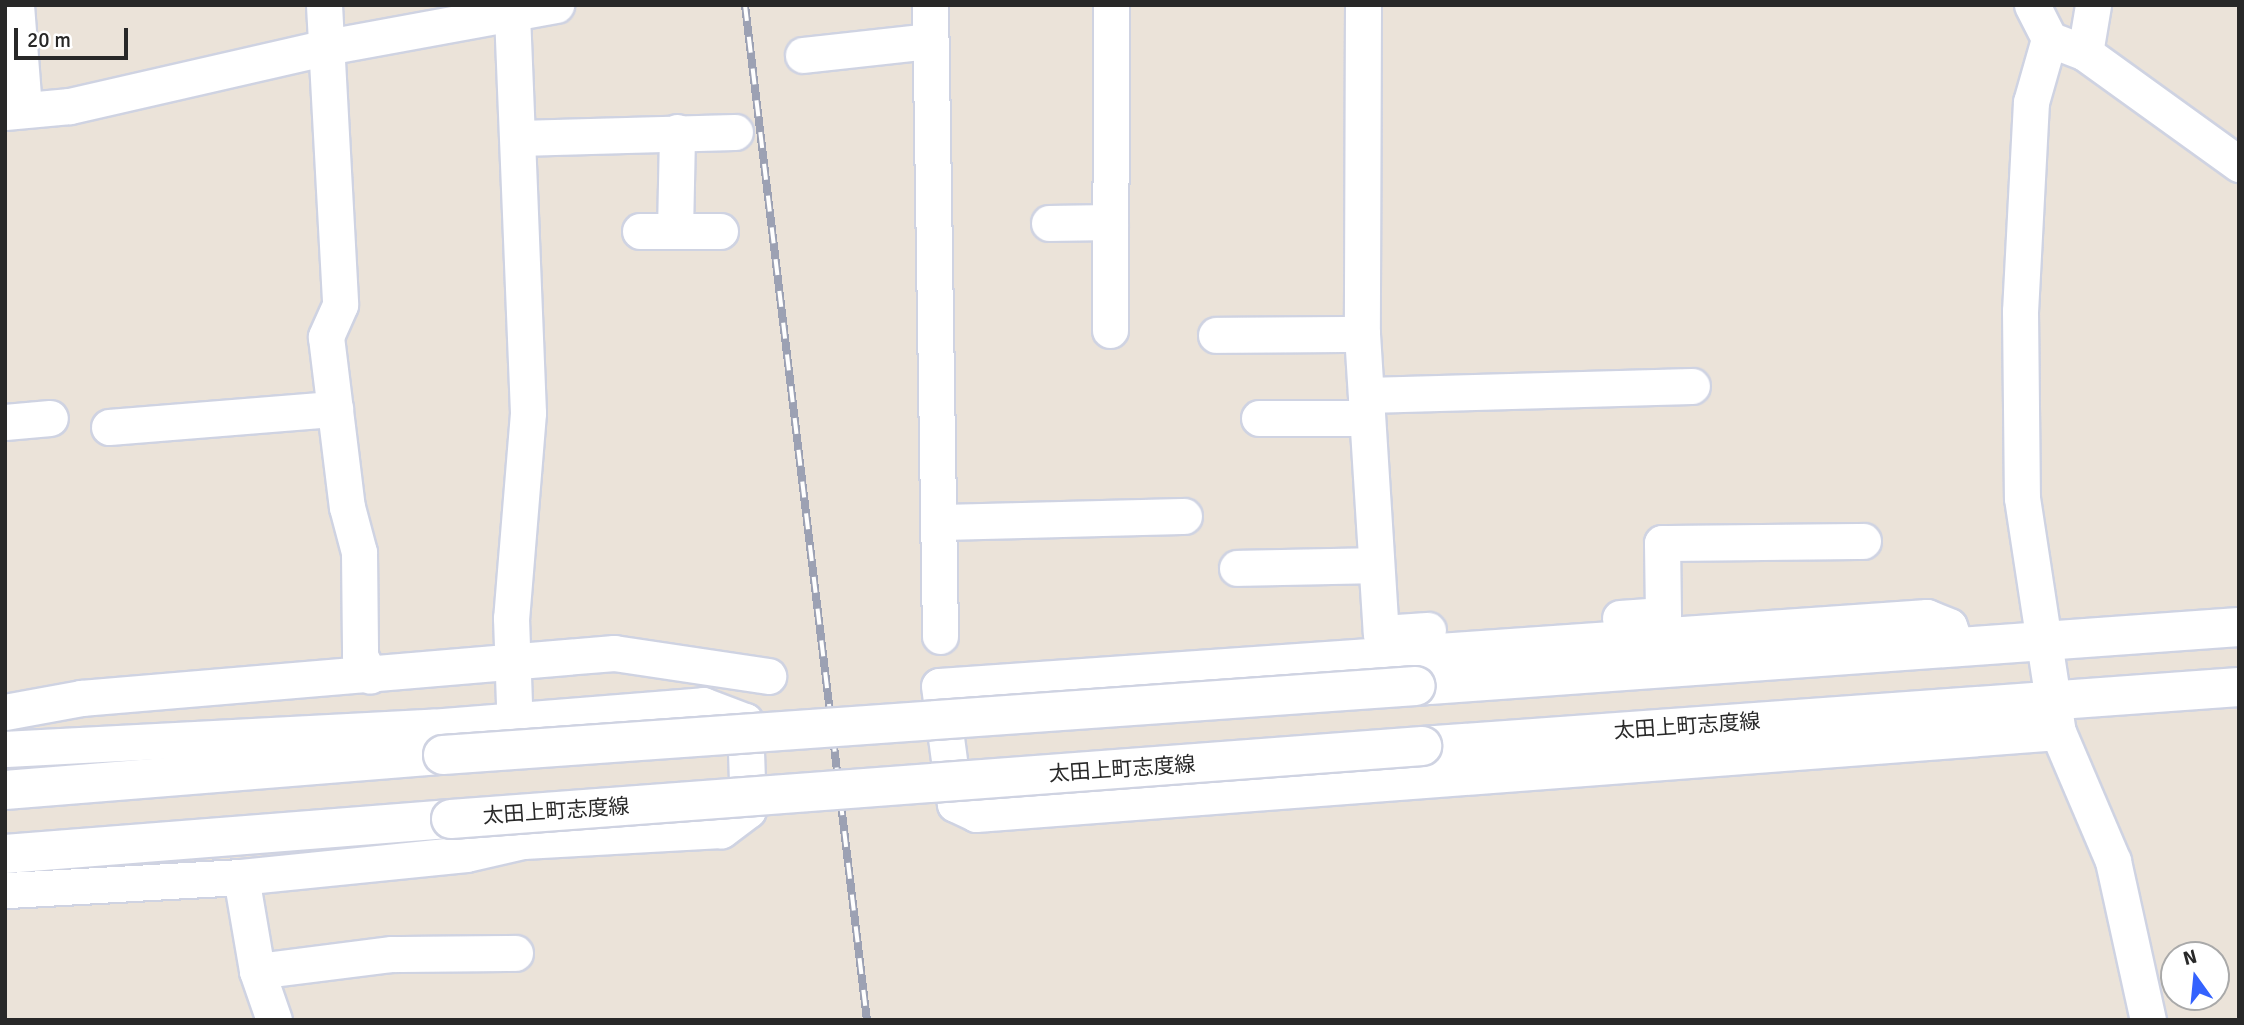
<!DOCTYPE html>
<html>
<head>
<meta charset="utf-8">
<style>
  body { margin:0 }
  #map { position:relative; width:2244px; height:1025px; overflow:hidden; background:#ebe3d9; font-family:Signika,"Noto Sans JP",sans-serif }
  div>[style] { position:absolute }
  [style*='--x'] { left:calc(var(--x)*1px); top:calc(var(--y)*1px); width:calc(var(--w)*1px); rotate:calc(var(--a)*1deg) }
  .roads { filter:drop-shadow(2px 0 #cfd3e2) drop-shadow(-2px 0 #cfd3e2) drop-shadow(0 2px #cfd3e2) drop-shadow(0 -2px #cfd3e2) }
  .minor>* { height:35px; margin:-17.5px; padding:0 17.5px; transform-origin:17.5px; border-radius:17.5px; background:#fff }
  .secondary>* { height:38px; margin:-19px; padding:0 19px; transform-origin:19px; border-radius:19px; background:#fff }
  .rail>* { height:8px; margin-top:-4px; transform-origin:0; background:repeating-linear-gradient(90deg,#fff 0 16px,#9ca1b3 0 32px); box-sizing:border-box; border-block:2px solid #9ca1b3 }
  .bridges { filter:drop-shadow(2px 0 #cfd3e2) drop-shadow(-2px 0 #cfd3e2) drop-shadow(0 2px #cfd3e2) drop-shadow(0 -2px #cfd3e2) }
  .secondary-bridge>* { height:38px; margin:-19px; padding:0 19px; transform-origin:19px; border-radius:19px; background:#fff }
  span { translate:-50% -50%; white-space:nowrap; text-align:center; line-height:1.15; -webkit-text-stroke:7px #fff; paint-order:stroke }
  .street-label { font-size:21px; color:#282828 }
  .frame { position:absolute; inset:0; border:7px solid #282828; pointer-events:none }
  .north { position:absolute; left:2160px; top:941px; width:70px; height:70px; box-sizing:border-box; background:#fff; border:2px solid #a9a9a9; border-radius:50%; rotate:345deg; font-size:19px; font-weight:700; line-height:28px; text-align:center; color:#282828 }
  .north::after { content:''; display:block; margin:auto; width:24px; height:32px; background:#3462fe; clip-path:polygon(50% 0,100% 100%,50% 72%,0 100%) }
  .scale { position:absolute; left:14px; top:28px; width:114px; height:32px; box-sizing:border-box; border:4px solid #282828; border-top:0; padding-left:9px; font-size:21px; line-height:24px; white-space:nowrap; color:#282828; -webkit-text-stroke:5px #fff; paint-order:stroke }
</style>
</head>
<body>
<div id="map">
  <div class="roads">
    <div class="minor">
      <div style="--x:16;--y:5;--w:105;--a:85.6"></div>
      <div style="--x:324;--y:5;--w:300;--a:86.9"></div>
      <div style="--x:340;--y:305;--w:35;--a:114"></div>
      <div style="--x:326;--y:337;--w:171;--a:83"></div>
      <div style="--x:347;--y:507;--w:47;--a:75.1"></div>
      <div style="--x:359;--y:552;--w:104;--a:89.4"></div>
      <div style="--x:360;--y:656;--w:22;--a:63"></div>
      <div style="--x:930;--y:5;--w:631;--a:89.09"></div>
      <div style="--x:1363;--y:5;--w:329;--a:90.2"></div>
      <div style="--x:1362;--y:334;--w:300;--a:86.4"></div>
      <div style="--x:1381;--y:633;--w:47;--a:-3.7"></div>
      <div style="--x:2032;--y:5;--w:38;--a:63"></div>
      <div style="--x:2049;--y:39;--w:66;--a:105.9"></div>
      <div style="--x:2031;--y:102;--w:209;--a:93"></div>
      <div style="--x:2020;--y:311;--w:187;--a:89.4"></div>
      <div style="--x:2022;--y:498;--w:237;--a:81.3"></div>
      <div style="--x:2058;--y:732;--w:140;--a:66.9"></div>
      <div style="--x:2113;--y:861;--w:163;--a:77.6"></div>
      <div style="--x:512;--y:14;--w:399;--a:87.7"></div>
      <div style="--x:528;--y:413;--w:206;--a:94.7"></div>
      <div style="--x:511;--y:618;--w:87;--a:88"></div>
      <div style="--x:2049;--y:39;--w:39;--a:21"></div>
      <div style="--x:2085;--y:53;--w:190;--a:35.8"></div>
      <div style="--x:2085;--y:53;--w:49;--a:-80.5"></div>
      <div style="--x:803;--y:55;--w:127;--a:-6.3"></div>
      <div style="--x:5;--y:112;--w:65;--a:-5.3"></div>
      <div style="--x:70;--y:106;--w:264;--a:-12.9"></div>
      <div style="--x:327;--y:47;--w:233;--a:-10.4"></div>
      <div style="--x:518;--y:138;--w:217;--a:-1.6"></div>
      <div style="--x:1049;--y:223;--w:61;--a:-0.9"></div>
      <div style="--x:640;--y:231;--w:80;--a:0"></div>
      <div style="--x:675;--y:231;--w:99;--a:-88.8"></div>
      <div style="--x:1110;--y:330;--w:325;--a:-89.8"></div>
      <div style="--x:1216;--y:335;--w:146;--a:-0.4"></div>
      <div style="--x:1366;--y:395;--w:326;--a:-1.6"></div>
      <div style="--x:1259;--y:418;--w:108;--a:0"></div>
      <div style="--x:5;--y:422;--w:45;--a:-5.1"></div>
      <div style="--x:109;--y:427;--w:227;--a:-4.6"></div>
      <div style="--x:940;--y:522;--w:244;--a:-1.4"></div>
      <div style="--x:1237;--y:568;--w:139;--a:-1.2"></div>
      <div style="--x:1620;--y:618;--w:43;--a:-4"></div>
      <div style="--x:1663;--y:615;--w:72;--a:-90.8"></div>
      <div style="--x:1662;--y:543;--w:201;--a:-0.6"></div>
      <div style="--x:1957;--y:648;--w:23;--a:-110"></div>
      <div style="--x:1949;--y:626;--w:24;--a:-158"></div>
      <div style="--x:1927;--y:617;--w:990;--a:176.01"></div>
      <div style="--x:939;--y:686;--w:119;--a:82.3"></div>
      <div style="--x:955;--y:804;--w:23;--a:25"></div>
      <div style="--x:976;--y:814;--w:1085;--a:-4.33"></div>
      <div style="--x:5;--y:712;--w:77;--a:-10.4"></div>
      <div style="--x:81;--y:698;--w:535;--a:-4.83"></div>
      <div style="--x:614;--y:653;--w:156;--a:8.5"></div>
      <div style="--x:5;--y:749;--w:427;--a:-3"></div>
      <div style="--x:431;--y:727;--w:273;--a:-4.6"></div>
      <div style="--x:703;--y:705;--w:45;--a:20.9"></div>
      <div style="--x:745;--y:721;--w:89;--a:88.1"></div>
      <div style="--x:748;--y:810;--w:34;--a:143"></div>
      <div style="--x:721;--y:830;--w:198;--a:176.8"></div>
      <div style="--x:523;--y:841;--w:58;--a:167.2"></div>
      <div style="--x:466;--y:854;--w:226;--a:174.2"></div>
      <div style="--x:241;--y:877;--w:236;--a:176.8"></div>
      <div style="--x:241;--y:877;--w:95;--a:80.3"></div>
      <div style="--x:257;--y:971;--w:136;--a:-7.2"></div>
      <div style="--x:392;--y:954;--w:123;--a:-0.5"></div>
      <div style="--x:257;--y:971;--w:52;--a:70.9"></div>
    </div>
    <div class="secondary">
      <div style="--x:1416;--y:686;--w:825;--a:-4.1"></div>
      <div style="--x:1422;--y:746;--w:819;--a:-4.13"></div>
      <div style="--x:5;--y:790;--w:439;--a:-4.6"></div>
      <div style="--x:5;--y:854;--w:447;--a:-4.5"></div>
    </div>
  </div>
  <div class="rail">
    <div style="--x:745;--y:5;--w:1022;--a:83.15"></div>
  </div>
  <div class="bridges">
    <div class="secondary-bridge">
      <div style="--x:443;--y:755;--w:975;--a:-4.06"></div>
      <div style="--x:451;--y:819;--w:974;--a:-4.3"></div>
    </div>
  </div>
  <div class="street-label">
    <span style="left:1687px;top:726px;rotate:-4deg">太田上町志度線</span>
    <span style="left:1122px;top:769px;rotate:-4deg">太田上町志度線</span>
    <span style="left:556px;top:811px;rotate:-4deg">太田上町志度線</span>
  </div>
  <div class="frame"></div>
  <div class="north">N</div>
  <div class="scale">20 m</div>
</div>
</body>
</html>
